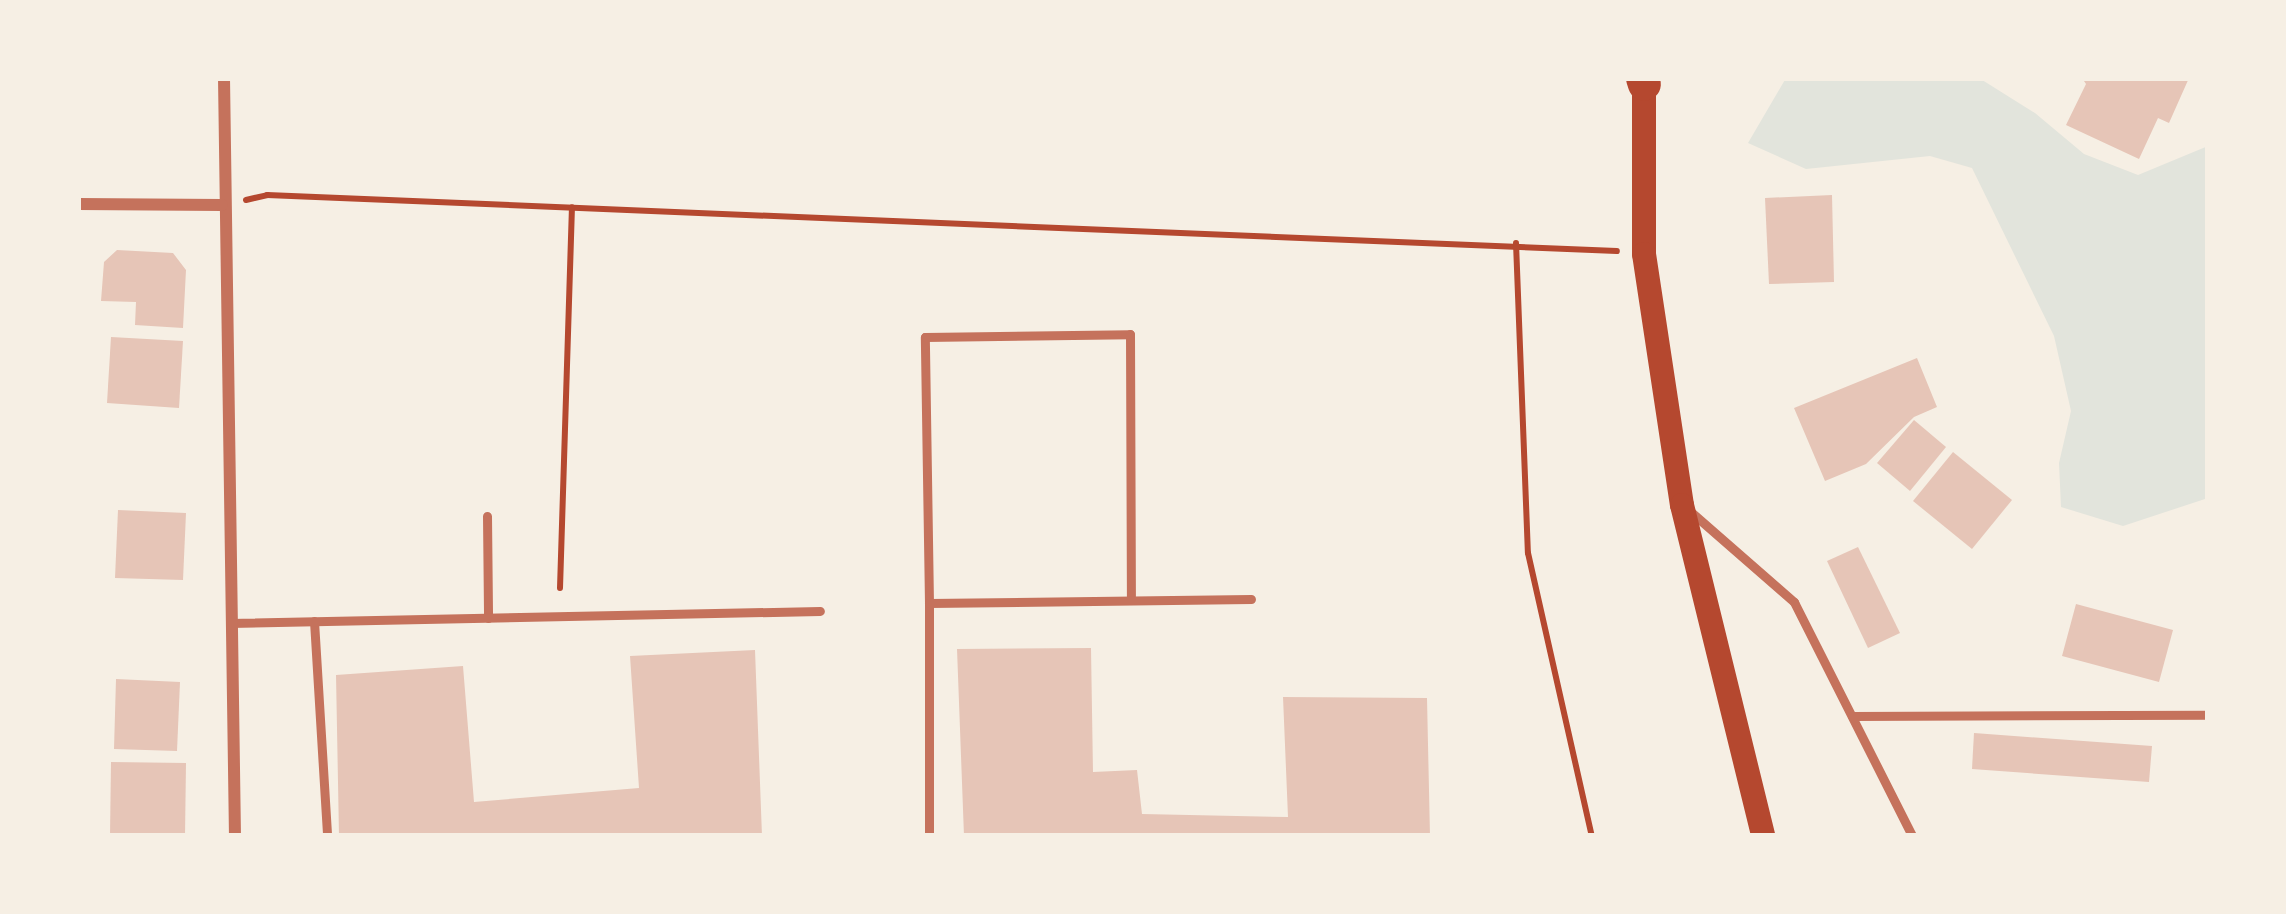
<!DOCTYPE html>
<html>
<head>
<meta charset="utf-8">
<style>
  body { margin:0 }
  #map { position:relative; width:2286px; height:914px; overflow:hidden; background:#f6efe4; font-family:"DM Sans",sans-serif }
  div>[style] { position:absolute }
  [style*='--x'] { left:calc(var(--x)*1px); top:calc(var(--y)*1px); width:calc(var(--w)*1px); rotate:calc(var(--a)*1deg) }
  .green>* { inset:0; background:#e2e4dc }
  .building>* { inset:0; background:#e6c5b7 }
  .path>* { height:6px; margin:-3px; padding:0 3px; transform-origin:3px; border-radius:3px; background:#b5482f }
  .service>* { height:9px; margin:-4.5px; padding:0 4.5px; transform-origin:4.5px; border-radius:4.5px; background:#c5725c }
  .minor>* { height:12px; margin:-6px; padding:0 6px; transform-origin:6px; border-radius:6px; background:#c5725c }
  .secondary>* { height:24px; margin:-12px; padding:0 12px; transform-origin:12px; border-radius:12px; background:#b5482f }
  .trunk>* { height:33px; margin:-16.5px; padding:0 16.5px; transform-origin:16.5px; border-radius:16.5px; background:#b5482f }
  span { translate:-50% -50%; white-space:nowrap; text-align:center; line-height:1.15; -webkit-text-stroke:12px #f6efe4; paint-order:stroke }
  .frame { position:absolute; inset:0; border:81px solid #f6efe4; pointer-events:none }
</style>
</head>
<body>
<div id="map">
  <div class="green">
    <div style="clip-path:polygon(1786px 78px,1979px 78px,2035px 113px,2084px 154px,2138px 175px,2208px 146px,2208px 498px,2123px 526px,2061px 507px,2059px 463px,2071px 411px,2054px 336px,1972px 168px,1930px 156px,1806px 169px,1748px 143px)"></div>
  </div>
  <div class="building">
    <div style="clip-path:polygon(2082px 78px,2189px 78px,2169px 123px,2158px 118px,2139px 159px,2066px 125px,2086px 84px)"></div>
    <div style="clip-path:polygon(1832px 195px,1834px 282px,1769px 284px,1765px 198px)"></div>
    <div style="clip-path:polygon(117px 250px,173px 253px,186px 270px,183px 328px,135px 325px,136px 302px,101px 301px,104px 262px)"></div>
    <div style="clip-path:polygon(111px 337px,183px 341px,179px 408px,107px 403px)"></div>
    <div style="clip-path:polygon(1917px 358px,1937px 407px,1914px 417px,1866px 464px,1825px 481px,1794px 408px)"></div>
    <div style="clip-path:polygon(1914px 420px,1946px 447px,1910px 491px,1877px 463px)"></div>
    <div style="clip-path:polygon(1953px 452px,2012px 500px,1972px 549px,1913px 501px)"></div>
    <div style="clip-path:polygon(118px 510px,186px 513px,183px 580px,115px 578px)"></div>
    <div style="clip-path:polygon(1858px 547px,1900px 633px,1868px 648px,1827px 561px)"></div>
    <div style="clip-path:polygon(2076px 604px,2173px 630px,2159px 682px,2062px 656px)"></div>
    <div style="clip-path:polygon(1091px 648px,1093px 772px,1137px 770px,1142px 814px,1288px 817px,1283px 697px,1427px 698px,1430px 836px,964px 836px,957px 649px)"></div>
    <div style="clip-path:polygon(755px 650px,762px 836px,339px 836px,336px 675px,463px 666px,474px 802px,639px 788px,630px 656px)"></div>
    <div style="clip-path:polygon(116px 679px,180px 682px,177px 751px,114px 749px)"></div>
    <div style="clip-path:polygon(1974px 733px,2152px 746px,2149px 782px,1972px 769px)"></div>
    <div style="clip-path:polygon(111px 762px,186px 763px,185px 836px,110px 836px)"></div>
  </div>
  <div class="path">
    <div style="--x:246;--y:200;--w:22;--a:-13"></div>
    <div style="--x:267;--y:195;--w:1351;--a:2.38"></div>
    <div style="--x:1516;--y:243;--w:310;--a:87.8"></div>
    <div style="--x:1528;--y:553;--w:290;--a:77.3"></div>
    <div style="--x:560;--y:588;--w:381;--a:-88.2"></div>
  </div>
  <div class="service">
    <div style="--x:1691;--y:512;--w:137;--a:41.1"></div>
    <div style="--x:1794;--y:602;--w:262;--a:63.2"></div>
    <div style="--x:487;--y:516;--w:102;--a:89.4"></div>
    <div style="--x:929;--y:603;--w:266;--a:-90.9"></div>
    <div style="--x:925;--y:337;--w:205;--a:-0.8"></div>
    <div style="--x:1130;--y:334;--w:266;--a:89.8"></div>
    <div style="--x:314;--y:621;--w:215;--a:86.5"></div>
    <div style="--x:230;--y:623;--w:590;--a:-1.17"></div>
    <div style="--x:1852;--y:716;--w:356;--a:-0.2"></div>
    <div style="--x:929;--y:836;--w:233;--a:-90"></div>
    <div style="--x:929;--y:603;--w:322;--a:-0.7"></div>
  </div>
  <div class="minor">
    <div style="--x:224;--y:78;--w:758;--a:89.17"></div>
    <div style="--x:78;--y:204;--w:144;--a:0.4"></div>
  </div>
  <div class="secondary">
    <div style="--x:1644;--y:78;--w:176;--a:90"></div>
    <div style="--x:1644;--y:254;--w:254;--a:81.4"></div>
    <div style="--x:1682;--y:505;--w:341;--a:76.2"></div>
  </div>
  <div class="trunk">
    <div style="--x:1642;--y:78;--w:6;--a:72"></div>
  </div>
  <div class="frame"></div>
</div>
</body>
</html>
